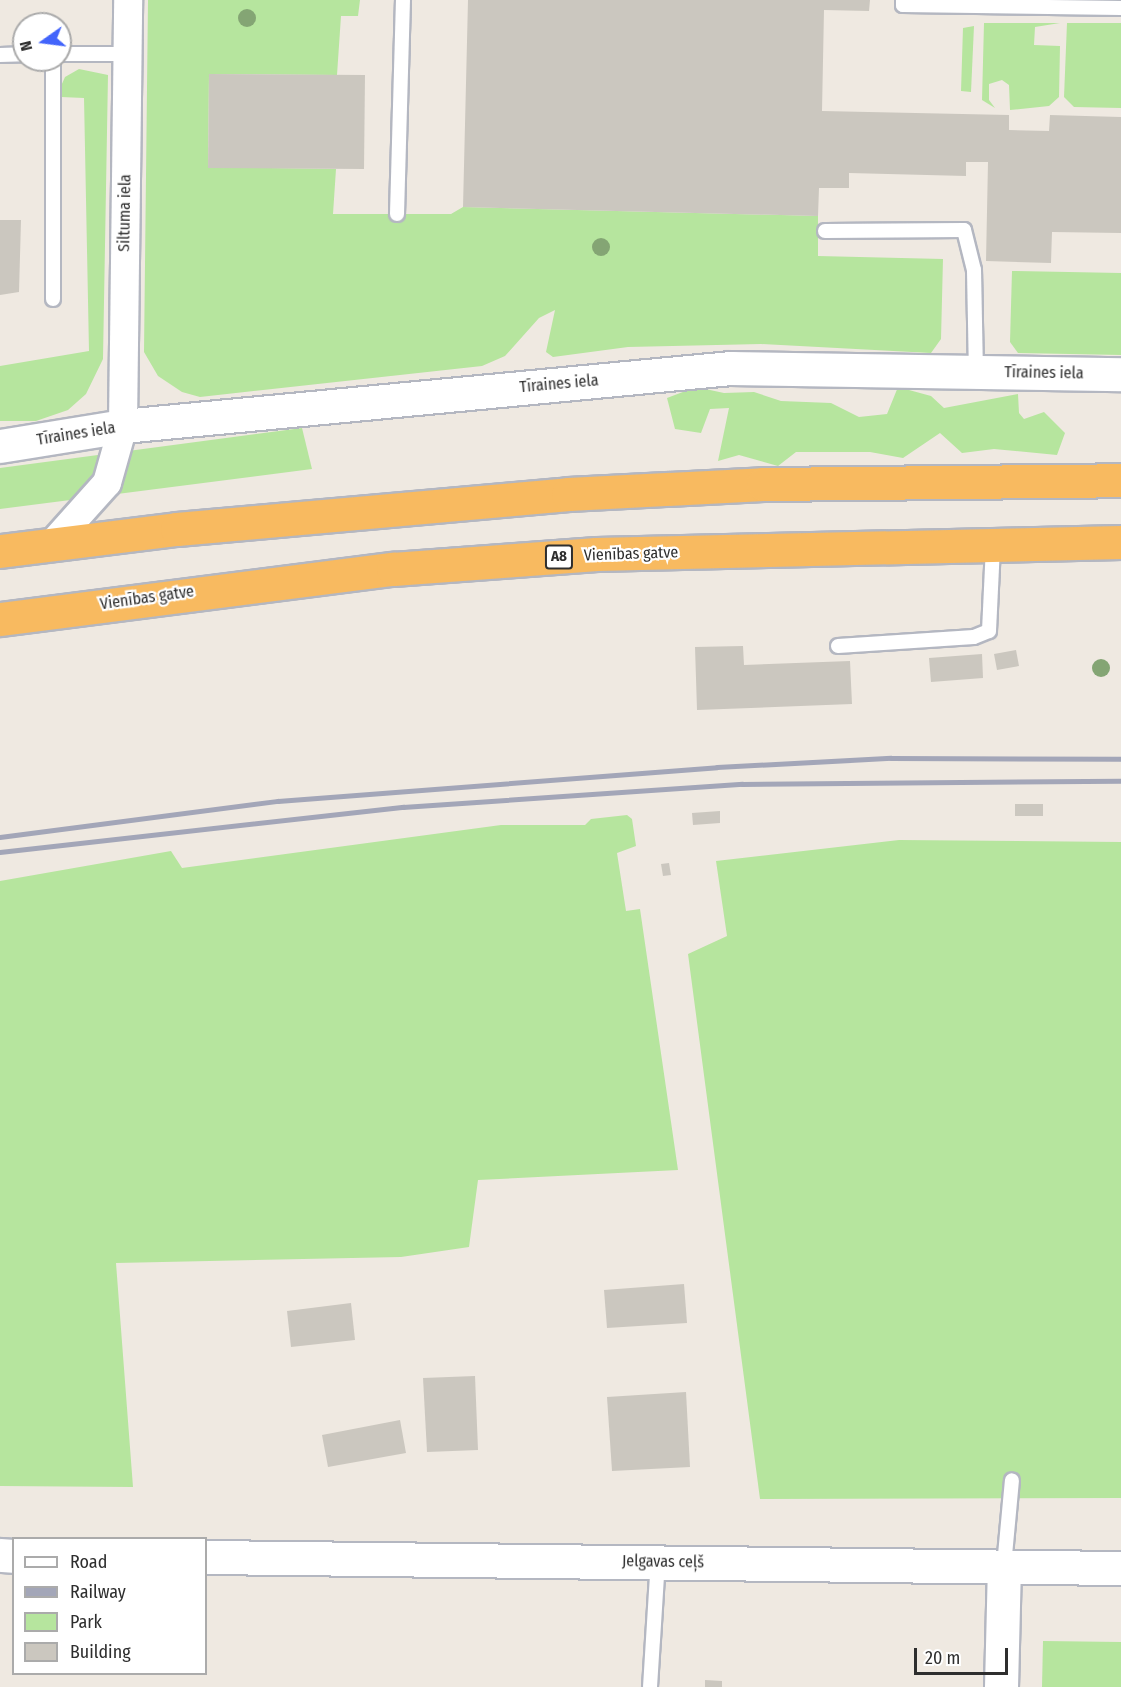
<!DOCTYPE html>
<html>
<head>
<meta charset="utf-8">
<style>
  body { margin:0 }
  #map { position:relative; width:1121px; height:1687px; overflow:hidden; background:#efe9e1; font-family:"Fira Sans Condensed",sans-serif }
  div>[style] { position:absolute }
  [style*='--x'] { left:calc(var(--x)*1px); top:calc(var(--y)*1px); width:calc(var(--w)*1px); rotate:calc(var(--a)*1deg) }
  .green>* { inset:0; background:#b6e59e }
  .building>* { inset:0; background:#cbc7bf }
  .roads { filter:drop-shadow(2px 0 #b4b7c1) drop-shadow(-2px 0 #b4b7c1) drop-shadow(0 2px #b4b7c1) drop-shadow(0 -2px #b4b7c1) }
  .service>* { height:14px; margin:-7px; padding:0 7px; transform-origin:7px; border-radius:7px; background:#fff }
  .minor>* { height:28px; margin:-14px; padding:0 14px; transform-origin:14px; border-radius:14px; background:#fff }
  .tertiary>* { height:33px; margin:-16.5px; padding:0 16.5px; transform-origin:16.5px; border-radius:16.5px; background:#fff }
  .secondary>* { height:33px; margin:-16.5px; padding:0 16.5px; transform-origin:16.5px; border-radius:16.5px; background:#fff }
  .trunk>* { height:33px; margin:-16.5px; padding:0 16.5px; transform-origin:16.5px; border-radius:16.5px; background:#f8ba60 }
  .rail>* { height:4.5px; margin:-2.25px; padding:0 2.25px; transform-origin:2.25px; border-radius:2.25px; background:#a3a6b8 }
  .trees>* { width:18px; height:18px; margin:-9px; border-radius:50%; background:#84a574 }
  span { translate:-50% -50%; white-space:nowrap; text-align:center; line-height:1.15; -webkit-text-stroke:4.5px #fff; paint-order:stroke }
  .shield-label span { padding:2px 4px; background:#fff; border:2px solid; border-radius:4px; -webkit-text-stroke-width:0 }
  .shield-label { font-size:15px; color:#2e2e2e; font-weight:700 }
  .street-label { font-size:16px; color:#2e2e2e }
  .legend { position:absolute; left:12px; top:1537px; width:195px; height:138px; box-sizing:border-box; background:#fff; border:2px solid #ababab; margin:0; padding:8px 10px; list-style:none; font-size:18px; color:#2e2e2e }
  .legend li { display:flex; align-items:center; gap:12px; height:30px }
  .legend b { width:30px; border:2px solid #ababab }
  .north { position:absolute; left:12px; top:12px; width:60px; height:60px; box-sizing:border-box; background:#fff; border:2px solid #ababab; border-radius:50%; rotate:256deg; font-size:16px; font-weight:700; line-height:24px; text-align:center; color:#2e2e2e }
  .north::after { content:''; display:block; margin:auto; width:21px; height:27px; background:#4264fb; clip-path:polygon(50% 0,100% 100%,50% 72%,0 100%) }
  .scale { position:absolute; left:914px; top:1648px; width:94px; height:27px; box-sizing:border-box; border:3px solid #2e2e2e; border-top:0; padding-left:8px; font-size:18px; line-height:21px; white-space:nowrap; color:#2e2e2e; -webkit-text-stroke:4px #fff; paint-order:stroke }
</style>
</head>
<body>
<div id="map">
  <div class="green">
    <div style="clip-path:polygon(148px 0,360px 0,358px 16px,341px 16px,337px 75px,209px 74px,208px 167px,336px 169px,333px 214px,451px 214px,463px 207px,818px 216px,818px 256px,943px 259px,941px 339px,931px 353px,761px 344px,628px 347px,553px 357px,546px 352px,555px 310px,539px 318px,505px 356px,482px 366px,200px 397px,182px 392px,158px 376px,144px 352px)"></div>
    <div style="clip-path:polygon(984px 23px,1060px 23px,1035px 27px,1034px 45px,1060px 46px,1059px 97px,1049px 106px,1010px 110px,1009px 85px,1002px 80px,989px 84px,989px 100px,995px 108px,982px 100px)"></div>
    <div style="clip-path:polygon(1067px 23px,1121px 23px,1121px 108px,1074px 107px,1064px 97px)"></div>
    <div style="clip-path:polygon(974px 26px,971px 92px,961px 91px,963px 28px)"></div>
    <div style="clip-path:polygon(79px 69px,108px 75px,103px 359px,86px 394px,68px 410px,36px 421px,0 421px,0 366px,89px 351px,84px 98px,61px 97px,61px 86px,65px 77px)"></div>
    <div style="clip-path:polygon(1012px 271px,1121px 273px,1121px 355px,1018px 353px,1010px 342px)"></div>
    <div style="clip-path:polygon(696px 387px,724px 393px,754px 392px,781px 401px,831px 403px,859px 417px,887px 414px,898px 387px,931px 396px,944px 408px,1018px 394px,1019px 413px,1024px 419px,1044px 412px,1065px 433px,1057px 455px,994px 449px,962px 453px,940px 433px,903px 458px,870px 452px,796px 452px,778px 466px,739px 455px,718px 461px,729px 408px,710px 409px,701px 433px,675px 429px,667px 398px)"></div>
    <div style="clip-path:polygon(302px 428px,312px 469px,0 509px,0 468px)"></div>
    <div style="clip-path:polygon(627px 815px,632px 819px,636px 846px,617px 853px,626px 911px,640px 909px,678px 1170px,478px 1180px,469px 1247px,401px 1257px,116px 1263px,133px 1487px,0 1486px,0 881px,171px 851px,182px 868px,501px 825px,585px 825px,591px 819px)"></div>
    <div style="clip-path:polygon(899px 840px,1121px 842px,1121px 1498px,760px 1499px,688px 954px,727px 936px,716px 861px)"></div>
    <div style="clip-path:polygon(1043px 1641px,1121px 1642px,1121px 1687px,1042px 1687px)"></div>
  </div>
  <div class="building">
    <div style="clip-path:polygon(468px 0,870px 0,869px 11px,824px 10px,822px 111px,1009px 115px,1009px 130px,1049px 131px,1050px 115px,1121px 117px,1121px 233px,1052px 232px,1051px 263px,986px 261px,988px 162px,966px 162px,966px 176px,849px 173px,849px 188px,819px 188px,818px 216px,463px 207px)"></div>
    <div style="clip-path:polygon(209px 74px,365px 75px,364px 169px,208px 168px)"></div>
    <div style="clip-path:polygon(0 220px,21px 220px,19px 292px,0 295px)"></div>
    <div style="clip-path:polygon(743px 646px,744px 665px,850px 661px,852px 704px,697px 710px,695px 647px)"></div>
    <div style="clip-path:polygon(1016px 650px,1019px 666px,997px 670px,994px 654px)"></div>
    <div style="clip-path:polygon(982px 654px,983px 678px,931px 682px,929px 658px)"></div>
    <div style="clip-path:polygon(1015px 804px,1043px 804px,1043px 816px,1015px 816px)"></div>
    <div style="clip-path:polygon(720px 811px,720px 823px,693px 825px,692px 813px)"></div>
    <div style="clip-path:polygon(669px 863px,671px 875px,663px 876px,661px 864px)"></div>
    <div style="clip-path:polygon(684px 1284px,687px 1323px,607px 1328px,604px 1290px)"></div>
    <div style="clip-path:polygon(351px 1303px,355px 1340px,291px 1347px,287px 1311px)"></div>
    <div style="clip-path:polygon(475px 1376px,478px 1450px,427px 1452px,423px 1378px)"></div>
    <div style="clip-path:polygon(686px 1392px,690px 1467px,612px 1471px,607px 1397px)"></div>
    <div style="clip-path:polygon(400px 1420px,406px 1453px,328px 1467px,322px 1435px)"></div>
    <div style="clip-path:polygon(705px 1680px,722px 1681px,722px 1687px,705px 1687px)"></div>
  </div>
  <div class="roads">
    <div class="service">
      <div style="--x:903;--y:0;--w:5;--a:90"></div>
      <div style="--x:903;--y:5;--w:218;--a:0.8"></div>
      <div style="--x:60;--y:54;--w:67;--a:0"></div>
      <div style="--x:0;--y:55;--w:24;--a:-2"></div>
      <div style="--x:397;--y:214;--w:214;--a:-88.4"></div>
      <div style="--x:825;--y:231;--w:139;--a:-0.4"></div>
      <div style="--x:964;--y:230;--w:41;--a:76"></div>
      <div style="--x:974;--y:270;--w:102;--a:88.9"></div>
      <div style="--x:53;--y:299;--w:239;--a:-90"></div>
      <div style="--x:838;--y:646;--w:136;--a:-3.8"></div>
      <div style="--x:974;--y:637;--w:16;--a:-22"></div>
      <div style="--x:989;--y:631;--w:86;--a:-87.3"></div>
      <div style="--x:1004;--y:1566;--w:86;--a:-84.7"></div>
      <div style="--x:650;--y:1687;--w:126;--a:-86.4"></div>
    </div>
    <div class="minor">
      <div style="--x:54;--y:542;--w:79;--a:-48.1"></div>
      <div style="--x:107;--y:483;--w:59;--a:-74.3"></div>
      <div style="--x:123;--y:426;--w:426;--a:-89.3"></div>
    </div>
    <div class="tertiary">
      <div style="--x:0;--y:446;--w:125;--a:-9.2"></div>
      <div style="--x:123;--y:426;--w:611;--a:-5.45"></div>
      <div style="--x:731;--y:368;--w:390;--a:0.9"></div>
      <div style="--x:1001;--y:1687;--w:121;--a:-88.6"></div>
    </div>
    <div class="secondary">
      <div style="--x:0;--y:1555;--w:14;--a:4"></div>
      <div style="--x:206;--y:1557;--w:915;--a:0.69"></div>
    </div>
    <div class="trunk">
      <div style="--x:0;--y:551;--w:178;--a:-7.1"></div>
      <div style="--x:177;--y:529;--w:393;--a:-5.1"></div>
      <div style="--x:568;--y:494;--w:195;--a:-2.9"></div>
      <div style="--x:763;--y:484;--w:358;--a:-0.6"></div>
      <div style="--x:0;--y:619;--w:396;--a:-7.3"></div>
      <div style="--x:393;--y:569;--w:204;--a:-4.2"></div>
      <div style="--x:596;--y:554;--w:525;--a:-1.31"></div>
    </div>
  </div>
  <div class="rail">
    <div style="--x:0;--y:837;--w:280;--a:-7.4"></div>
    <div style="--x:278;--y:801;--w:440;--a:-4.4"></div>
    <div style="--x:717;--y:767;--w:174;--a:-3"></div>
    <div style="--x:891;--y:758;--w:230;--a:0.2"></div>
    <div style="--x:0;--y:852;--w:406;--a:-6.4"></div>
    <div style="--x:403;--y:807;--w:340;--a:-3.9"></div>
    <div style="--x:742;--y:784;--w:379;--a:-0.5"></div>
  </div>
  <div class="trees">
    <div style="left:247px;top:18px"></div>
    <div style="left:601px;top:247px"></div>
    <div style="left:1101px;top:668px"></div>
  </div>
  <div class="shield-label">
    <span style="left:559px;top:557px">A8</span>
  </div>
  <div class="street-label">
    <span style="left:125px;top:213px;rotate:-89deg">Siltuma iela</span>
    <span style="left:1044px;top:373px;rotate:1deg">Tīraines iela</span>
    <span style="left:559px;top:384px;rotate:-5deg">Tīraines iela</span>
    <span style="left:76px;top:434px;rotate:-9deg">Tīraines iela</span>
    <span style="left:631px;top:554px;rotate:-2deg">Vienības gatve</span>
    <span style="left:147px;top:598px;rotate:-8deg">Vienības gatve</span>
    <span style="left:663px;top:1562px;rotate:1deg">Jelgavas ceļš</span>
  </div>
  <ul class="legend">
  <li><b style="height:8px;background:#fff"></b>Road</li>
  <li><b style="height:8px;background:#a3a6b8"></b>Railway</li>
  <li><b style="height:16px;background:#b6e59e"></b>Park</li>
  <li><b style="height:16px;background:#cbc7bf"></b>Building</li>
  </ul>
  <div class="north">N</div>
  <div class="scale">20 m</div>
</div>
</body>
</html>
